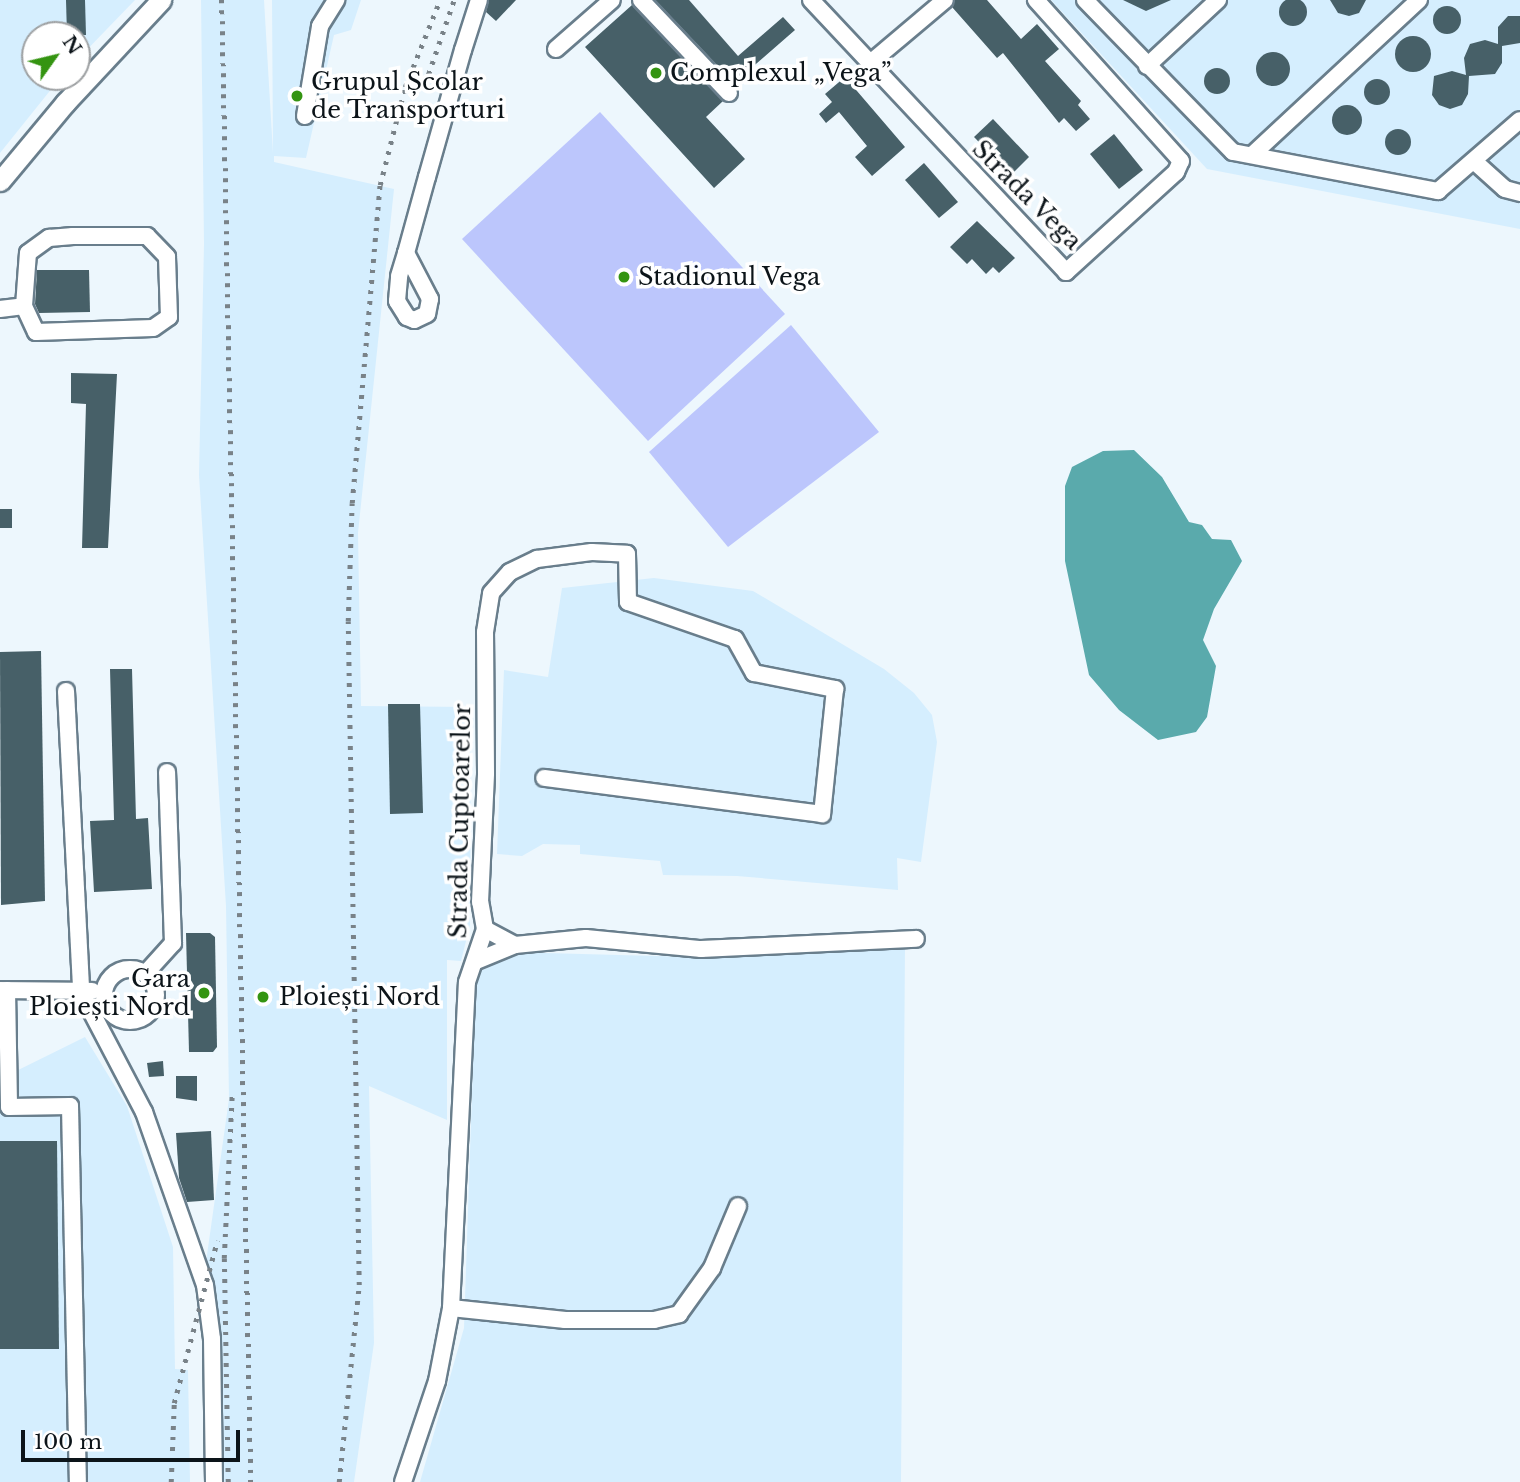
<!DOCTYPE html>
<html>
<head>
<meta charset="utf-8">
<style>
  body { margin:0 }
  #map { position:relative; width:1520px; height:1482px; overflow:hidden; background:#edf7fd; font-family:"Libre Baskerville",serif }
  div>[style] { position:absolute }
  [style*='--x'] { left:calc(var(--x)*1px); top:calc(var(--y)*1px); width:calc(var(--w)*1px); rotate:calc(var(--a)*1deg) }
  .built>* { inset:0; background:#d5eefe }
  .green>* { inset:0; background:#bcc6fc }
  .water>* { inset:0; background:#5aaaac }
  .building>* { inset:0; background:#476068 }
  .round { border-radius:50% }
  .roads { filter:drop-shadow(2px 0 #697e8c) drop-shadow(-2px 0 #697e8c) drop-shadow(0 2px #697e8c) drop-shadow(0 -2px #697e8c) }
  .minor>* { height:16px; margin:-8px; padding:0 8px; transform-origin:8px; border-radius:8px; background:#fff }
  .minor>.ring { margin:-8px; padding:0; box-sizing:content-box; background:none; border:16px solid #fff; border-radius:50% }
  .major>* { height:19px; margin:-9.5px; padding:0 9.5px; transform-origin:9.5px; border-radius:9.5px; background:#fff }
  .rail>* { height:4.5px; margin-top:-2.25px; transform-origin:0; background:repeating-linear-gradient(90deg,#798288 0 3.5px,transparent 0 10.5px) }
  .dots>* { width:19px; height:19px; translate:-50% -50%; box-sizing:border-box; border:4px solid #fff; border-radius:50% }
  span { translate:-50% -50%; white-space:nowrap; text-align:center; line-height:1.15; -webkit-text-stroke:7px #fff; paint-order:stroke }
  .poi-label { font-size:24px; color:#0c1419 }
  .left { translate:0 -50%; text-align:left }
  .right { translate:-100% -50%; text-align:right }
  .street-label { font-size:24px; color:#0c1419 }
  .north { position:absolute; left:21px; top:21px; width:70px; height:70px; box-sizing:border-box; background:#fff; border:2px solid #9ea1a3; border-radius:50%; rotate:56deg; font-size:19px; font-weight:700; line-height:28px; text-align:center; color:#0c1419 }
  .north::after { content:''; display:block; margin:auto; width:24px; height:32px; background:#349411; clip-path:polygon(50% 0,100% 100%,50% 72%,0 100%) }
  .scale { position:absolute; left:21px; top:1430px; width:219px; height:32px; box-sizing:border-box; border:4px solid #0c1419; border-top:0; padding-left:9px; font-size:21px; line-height:24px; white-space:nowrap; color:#0c1419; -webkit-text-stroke:5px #fff; paint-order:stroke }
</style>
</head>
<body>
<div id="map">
  <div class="built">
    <div style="clip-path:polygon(0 0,135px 0,77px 60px,77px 35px,35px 35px,35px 77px,61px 77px,0 153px)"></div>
    <div style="clip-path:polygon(201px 0,264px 0,273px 153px,272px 0,361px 0,351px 30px,334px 35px,306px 158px,274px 156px,274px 162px,394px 189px,358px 533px,361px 706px,471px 707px,470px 925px,461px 961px,447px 960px,447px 1120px,369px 1086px,374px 1343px,354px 1482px,222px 1482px,217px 1296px,206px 1262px,229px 1099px,226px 906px,199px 475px,204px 244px)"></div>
    <div style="clip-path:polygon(1051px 0,1520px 0,1520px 229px,1207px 169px)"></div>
    <div style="clip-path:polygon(654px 578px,753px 591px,884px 669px,914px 693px,932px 715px,937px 742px,921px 862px,897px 858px,898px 890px,737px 876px,663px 875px,660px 861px,580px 854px,580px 845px,543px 844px,522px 856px,497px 854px,504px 670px,548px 677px,562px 588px)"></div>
    <div style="clip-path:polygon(905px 947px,901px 1482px,420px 1482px,464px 1328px,476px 975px,487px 962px,504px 952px,693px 957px)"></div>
    <div style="clip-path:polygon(85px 1037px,127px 1106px,173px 1247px,175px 1369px,188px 1370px,190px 1482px,0 1482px,0 1079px)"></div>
  </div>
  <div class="green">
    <div style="clip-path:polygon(600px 112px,785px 314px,648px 441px,462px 239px)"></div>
    <div style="clip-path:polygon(791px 325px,879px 432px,728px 547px,649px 452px)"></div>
  </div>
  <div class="water">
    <div style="clip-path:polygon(1134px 450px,1162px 477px,1189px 522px,1202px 525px,1212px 539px,1231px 540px,1242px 561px,1214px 609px,1203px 640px,1216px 666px,1207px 717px,1196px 732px,1158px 740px,1119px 710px,1089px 675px,1065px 561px,1065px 486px,1072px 467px,1103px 451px)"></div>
  </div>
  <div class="building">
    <div class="round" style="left:1279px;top:-2px;width:28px;height:28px"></div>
    <div style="clip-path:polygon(66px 0,85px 0,86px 35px,67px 35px)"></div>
    <div style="clip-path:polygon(489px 0,516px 0,496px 21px,486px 12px)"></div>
    <div style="clip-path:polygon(655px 0,689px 0,738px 56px,783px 17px,795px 30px,734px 83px)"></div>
    <div style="clip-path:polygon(955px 0,987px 0,1021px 39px,1037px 24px,1059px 49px,1045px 61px,1081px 101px,1078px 105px,1090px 119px,1076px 131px,1064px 118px,1059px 123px,1003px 53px,997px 58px,952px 7px)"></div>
    <div style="clip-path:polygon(1123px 0,1171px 0,1146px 11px)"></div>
    <div style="clip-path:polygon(1330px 0,1366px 0,1359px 13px,1349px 16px,1338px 13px)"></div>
    <div style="clip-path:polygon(632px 5px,723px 101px,706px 117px,745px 159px,714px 188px,585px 47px)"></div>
    <div class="round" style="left:1433px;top:6px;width:28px;height:28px"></div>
    <div style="clip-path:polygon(1508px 16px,1520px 16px,1520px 43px,1502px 46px,1502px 63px,1495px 74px,1469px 76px,1468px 94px,1462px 105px,1450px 109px,1439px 105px,1432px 95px,1434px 76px,1452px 71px,1466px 75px,1464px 58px,1470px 44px,1485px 40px,1498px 44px,1498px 27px)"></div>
    <div class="round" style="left:1395px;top:36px;width:36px;height:36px"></div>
    <div class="round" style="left:1256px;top:52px;width:34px;height:34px"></div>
    <div class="round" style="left:1204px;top:68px;width:26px;height:26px"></div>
    <div style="clip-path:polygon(845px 77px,905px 147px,872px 176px,855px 157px,867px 146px,839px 112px,826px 123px,819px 114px,832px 102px,825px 94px)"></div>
    <div class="round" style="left:1364px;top:79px;width:26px;height:26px"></div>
    <div class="round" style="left:1332px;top:105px;width:30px;height:30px"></div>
    <div style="clip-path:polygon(993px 119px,1029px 157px,1011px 175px,974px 137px)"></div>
    <div class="round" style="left:1385px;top:129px;width:26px;height:26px"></div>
    <div style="clip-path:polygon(1114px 134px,1143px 170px,1119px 189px,1090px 154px)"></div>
    <div style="clip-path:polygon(924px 163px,958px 202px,939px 218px,905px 180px)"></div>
    <div style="clip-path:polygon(977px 221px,1015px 258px,999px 273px,993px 267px,986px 274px,972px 259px,967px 264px,950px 247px)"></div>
    <div style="clip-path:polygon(37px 270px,89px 270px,90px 312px,39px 313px,35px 304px)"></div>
    <div style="clip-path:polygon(71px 373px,117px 374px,108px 548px,82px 548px,86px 404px,71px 403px)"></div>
    <div style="clip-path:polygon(0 509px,12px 509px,12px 528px,0 528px)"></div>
    <div style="clip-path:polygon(41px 651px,45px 901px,1px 905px,0 652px)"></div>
    <div style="clip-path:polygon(110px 669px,132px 669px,136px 819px,148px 818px,152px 889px,94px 892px,90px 821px,114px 820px)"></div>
    <div style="clip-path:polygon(388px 704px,420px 704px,423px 813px,390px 814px)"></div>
    <div style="clip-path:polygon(186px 933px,210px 933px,215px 937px,217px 1047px,213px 1052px,189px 1052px)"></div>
    <div style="clip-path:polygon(163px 1061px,164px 1076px,149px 1077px,147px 1063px)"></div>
    <div style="clip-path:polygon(176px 1076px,197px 1076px,197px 1101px,176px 1098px)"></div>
    <div style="clip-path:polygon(211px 1131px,214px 1200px,187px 1202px,179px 1178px,176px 1133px)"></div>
    <div style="clip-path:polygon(0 1141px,57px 1141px,59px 1349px,0 1349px)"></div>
  </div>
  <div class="roads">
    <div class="minor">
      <div style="--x:641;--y:0;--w:128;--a:46.6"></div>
      <div style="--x:811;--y:0;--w:373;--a:46.8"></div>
      <div style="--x:1066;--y:272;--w:149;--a:-42.3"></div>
      <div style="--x:1176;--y:172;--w:12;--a:-66"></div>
      <div style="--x:1181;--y:161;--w:217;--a:-132"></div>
      <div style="--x:1085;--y:0;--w:212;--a:45.8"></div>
      <div style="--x:1233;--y:152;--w:209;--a:10.8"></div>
      <div style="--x:1438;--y:191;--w:108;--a:-40.9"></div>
      <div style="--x:556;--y:49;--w:74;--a:-41.2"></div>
      <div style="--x:869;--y:64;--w:99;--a:-40.1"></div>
      <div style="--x:1147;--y:66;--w:97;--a:-42.9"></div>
      <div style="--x:305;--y:116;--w:91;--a:-80.5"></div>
      <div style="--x:320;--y:26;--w:31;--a:-58"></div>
      <div style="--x:1252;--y:155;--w:228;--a:-42.9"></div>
      <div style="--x:1475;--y:162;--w:40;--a:42"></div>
      <div style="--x:1505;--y:189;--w:16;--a:15"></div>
      <div style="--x:73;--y:236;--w:74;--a:0"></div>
      <div style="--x:147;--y:236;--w:29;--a:46"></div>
      <div style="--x:167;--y:257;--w:60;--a:88.1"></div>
      <div style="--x:169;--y:317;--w:19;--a:145"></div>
      <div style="--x:153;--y:328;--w:117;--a:178"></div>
      <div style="--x:36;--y:332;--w:29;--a:-115"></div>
      <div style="--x:24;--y:306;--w:53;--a:-85.7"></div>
      <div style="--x:28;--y:253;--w:26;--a:-36"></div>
      <div style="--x:49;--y:238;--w:24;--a:-5"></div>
      <div style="--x:406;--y:253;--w:52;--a:62.4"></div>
      <div style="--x:430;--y:299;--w:15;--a:101"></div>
      <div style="--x:427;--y:314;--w:14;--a:155"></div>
      <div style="--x:414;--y:320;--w:8;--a:-157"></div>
      <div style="--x:407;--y:317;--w:19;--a:-122"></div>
      <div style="--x:397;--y:301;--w:25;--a:-85"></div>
      <div style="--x:399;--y:276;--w:24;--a:-73"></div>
      <div style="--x:406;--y:253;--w:79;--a:-74.6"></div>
      <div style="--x:427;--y:177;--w:132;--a:-74.2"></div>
      <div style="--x:463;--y:50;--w:52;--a:-72.3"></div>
      <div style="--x:0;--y:309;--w:24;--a:-7"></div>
      <div style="--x:66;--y:691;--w:301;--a:87.1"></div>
      <div style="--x:81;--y:992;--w:136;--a:62.3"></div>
      <div style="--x:144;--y:1112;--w:183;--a:70.6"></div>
      <div style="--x:205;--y:1285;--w:54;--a:82.6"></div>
      <div style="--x:212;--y:1339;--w:143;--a:89.2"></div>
      <div style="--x:485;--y:929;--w:34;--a:28"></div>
      <div style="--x:515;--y:945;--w:71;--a:-5.6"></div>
      <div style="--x:586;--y:938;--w:116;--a:5.5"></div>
      <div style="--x:701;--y:949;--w:215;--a:-2.7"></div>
      <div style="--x:476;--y:961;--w:42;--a:-22.3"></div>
      <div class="ring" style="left:104px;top:969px;width:36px;height:36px"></div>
      <div style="--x:145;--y:974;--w:42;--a:-47.9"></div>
      <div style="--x:173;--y:943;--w:171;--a:-92"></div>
      <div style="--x:0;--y:990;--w:92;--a:0.6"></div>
      <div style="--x:7;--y:990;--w:117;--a:89"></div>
      <div style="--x:9;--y:1107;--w:61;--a:-0.9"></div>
      <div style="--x:70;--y:1106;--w:376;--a:88.8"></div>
      <div style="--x:451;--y:1308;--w:115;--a:6"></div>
      <div style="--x:565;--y:1320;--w:89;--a:0"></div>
      <div style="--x:654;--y:1320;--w:26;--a:-13"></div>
      <div style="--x:679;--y:1314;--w:57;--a:-54.3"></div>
      <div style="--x:712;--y:1268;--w:67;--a:-67.2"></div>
      <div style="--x:403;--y:1482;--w:107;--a:-71.4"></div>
      <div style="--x:437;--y:1381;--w:74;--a:-79.1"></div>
      <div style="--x:451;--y:1308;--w:326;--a:-87.2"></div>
      <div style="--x:467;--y:982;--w:56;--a:-71.2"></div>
      <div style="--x:485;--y:929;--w:27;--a:-100"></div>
      <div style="--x:480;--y:902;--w:129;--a:-87.3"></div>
      <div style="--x:486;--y:773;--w:141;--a:-90.4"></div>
      <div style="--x:485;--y:632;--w:39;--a:-81"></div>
      <div style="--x:491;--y:593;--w:28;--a:-48"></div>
      <div style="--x:510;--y:572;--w:30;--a:-26"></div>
      <div style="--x:537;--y:559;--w:55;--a:-7.3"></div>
      <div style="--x:592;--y:552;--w:35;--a:3"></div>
      <div style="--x:627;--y:554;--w:48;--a:88.8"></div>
      <div style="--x:628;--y:602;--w:113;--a:19.1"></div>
      <div style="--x:735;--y:639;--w:39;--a:61"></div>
      <div style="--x:754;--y:673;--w:83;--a:11.2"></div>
      <div style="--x:835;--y:689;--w:126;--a:95.9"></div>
      <div style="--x:822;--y:814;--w:280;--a:-172.6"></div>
    </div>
    <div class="major">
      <div style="--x:0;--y:181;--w:102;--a:-50.2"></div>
      <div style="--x:65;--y:103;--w:141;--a:-47"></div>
    </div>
  </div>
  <div class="rail">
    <div style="--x:222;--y:0;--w:1482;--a:88.88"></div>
    <div style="--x:425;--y:84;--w:89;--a:-71"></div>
    <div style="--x:171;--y:1482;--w:79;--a:-87.8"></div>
    <div style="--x:174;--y:1403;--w:168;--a:-75.1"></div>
    <div style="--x:228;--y:1482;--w:224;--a:-91"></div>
    <div style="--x:224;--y:1258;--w:164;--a:-87.2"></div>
    <div style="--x:339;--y:1482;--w:198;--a:-84.2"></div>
    <div style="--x:359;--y:1285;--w:664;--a:-90.95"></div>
    <div style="--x:348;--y:621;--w:118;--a:-88.1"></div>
    <div style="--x:352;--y:503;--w:319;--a:-85"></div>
    <div style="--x:380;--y:185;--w:101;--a:-75.7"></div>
    <div style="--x:405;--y:87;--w:94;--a:-68.1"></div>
  </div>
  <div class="dots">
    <div style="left:656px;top:73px;background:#349411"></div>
    <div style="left:297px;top:96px;background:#349411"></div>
    <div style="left:624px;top:277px;background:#349411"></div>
    <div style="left:204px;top:993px;background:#349411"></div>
    <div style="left:263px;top:997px;background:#349411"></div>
  </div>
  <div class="poi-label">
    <span class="left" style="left:670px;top:73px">Complexul „Vega”</span>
    <span class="left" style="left:311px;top:96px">Grupul Școlar<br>de Transporturi</span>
    <span class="left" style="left:638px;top:277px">Stadionul Vega</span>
    <span class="right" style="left:190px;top:993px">Gara<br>Ploiești Nord</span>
    <span class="left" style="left:279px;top:997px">Ploiești Nord</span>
  </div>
  <div class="street-label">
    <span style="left:1027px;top:195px;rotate:45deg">Strada Vega</span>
    <span style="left:460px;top:821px;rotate:-89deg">Strada Cuptoarelor</span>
  </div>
  <div class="north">N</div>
  <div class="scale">100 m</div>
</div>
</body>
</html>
